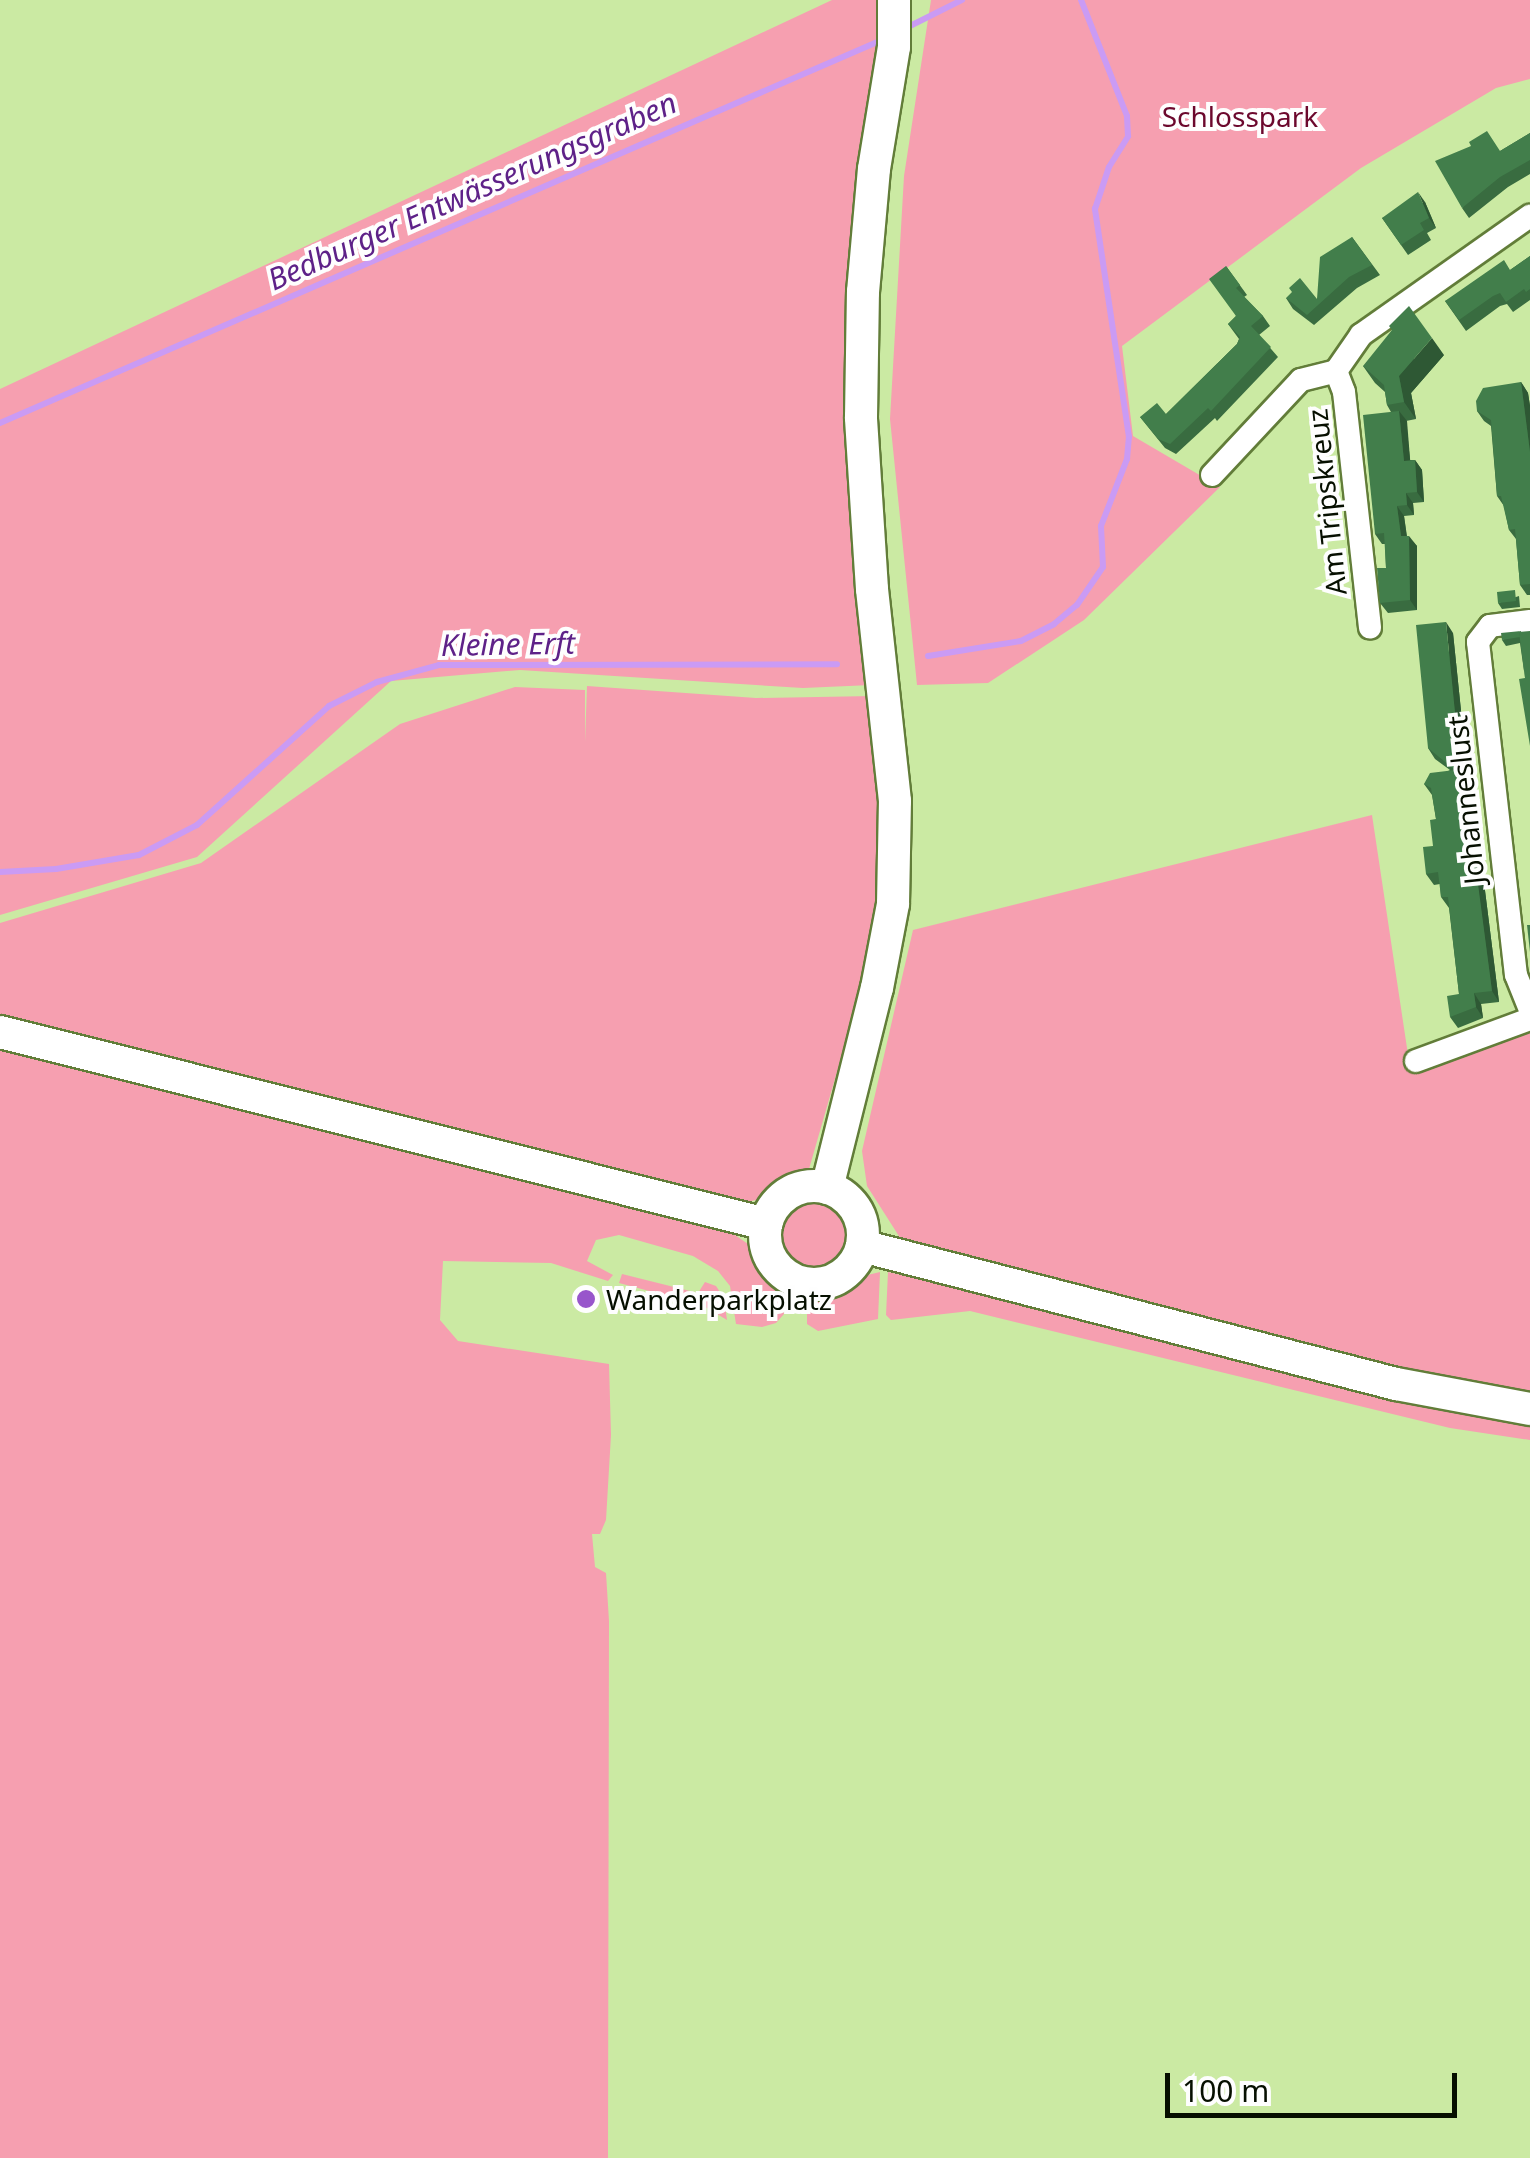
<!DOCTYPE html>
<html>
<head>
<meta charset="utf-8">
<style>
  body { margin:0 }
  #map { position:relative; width:1530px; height:2158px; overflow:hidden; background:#cbeaa3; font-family:"Noto Sans",sans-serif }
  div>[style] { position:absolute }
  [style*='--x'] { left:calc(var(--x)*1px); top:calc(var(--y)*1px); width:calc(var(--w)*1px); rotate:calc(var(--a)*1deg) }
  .green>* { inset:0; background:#f69fb0 }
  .round { border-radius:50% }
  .stream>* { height:6px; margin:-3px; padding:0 3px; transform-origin:3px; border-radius:3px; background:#ca9bf4 }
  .roads { filter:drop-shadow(2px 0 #627d39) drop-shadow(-2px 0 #627d39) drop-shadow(0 2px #627d39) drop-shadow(0 -2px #627d39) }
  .street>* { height:22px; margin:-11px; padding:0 11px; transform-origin:11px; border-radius:11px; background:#fff }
  .secondary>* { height:32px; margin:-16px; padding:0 16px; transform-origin:16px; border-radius:16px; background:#fff }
  .secondary>.ring { margin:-16px; padding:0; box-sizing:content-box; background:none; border:32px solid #fff; border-radius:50% }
  .wall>* { inset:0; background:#396c40 }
  .shaded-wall>* { inset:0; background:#2e5834 }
  .building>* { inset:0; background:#427e4b }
  .dots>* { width:28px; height:28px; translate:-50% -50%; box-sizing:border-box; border:5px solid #fefefe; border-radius:50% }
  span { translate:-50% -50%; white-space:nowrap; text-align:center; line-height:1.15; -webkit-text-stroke:8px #fefefe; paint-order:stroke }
  .park-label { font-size:28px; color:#6c082d }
  .street-label { font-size:28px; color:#060f00 }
  .poi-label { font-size:28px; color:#060f00 }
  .left { translate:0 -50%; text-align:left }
  .water-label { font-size:30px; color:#5e2188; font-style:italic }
  .scale { position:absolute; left:1165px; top:2073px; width:292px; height:45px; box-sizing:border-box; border:5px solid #060f00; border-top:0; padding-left:12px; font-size:30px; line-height:35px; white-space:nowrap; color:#060f00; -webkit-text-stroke:8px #fefefe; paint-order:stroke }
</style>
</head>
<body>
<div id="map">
  <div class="green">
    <div style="clip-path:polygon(832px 0,884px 0,862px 169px,871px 685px,803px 688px,520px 670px,391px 681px,197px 857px,0 915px,0 389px)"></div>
    <div style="clip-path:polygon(931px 0,1530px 0,1530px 79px,1496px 88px,1361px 168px,1122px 346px,1133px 436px,1220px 487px,1084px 620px,988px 683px,917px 685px,890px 419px,904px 176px)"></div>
    <div style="clip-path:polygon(587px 686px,756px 698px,873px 696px,884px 799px,881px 901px,866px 971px,807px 1176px,765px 1198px,747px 1202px,0 1024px,0 923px,201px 863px,400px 724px,515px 687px,585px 690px,585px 742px)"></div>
    <div style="clip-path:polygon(1372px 815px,1410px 1068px,1530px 1024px,1530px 1398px,1484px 1392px,904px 1244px,867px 1186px,862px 1151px,913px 930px)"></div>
    <div style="clip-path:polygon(0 1042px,723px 1227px,754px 1248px,780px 1288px,784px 1314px,776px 1323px,762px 1327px,736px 1324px,730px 1286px,718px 1271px,693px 1256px,619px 1235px,596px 1240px,587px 1261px,613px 1275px,608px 1281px,551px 1263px,443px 1261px,440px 1320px,458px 1341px,609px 1364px,611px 1435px,606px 1520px,600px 1534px,592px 1534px,595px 1567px,606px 1573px,609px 1621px,608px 2158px,0 2158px)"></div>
    <div class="round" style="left:772px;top:1195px;width:84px;height:84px"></div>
    <div style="clip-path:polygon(880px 1272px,878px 1319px,818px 1331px,807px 1324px,807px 1303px,851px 1279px)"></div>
    <div style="clip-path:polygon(888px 1272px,1530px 1418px,1530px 1440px,1450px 1428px,970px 1311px,891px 1320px,886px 1315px)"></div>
    <div style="clip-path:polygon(622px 1274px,698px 1293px,705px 1282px,716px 1286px,724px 1298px,727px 1320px,702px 1305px,619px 1283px)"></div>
  </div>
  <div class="stream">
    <div style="--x:904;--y:29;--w:65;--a:-26.6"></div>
    <div style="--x:0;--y:423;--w:964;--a:-23.48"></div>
    <div style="--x:928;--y:656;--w:94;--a:-9.2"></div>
    <div style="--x:1021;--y:641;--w:37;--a:-27"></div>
    <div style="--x:1054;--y:624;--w:30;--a:-40"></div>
    <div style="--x:1077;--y:605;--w:46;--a:-55.6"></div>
    <div style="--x:1103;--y:567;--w:41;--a:-92.8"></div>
    <div style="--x:1101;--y:526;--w:72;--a:-68.8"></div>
    <div style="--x:1127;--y:459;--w:22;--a:-85"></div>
    <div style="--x:1129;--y:437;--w:231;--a:-98.5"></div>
    <div style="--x:1095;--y:209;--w:44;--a:-71.6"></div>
    <div style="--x:1109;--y:167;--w:36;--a:-58"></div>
    <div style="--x:1128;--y:136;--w:20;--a:-93"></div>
    <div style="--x:1127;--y:116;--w:125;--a:-111.6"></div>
    <div style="--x:0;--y:872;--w:56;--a:-3.1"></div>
    <div style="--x:56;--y:869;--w:84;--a:-9.6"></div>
    <div style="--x:139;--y:855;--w:65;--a:-27.3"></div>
    <div style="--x:197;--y:825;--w:178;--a:-42"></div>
    <div style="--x:329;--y:706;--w:54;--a:-26.6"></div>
    <div style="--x:377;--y:682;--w:64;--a:-15.3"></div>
    <div style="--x:439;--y:665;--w:398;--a:-0.1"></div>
  </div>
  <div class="roads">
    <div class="street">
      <div style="--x:1336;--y:371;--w:22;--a:69"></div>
      <div style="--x:1344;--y:392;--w:237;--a:83.7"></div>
      <div style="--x:1212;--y:475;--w:130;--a:-46.9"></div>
      <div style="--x:1301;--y:380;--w:36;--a:-14"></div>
      <div style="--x:1336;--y:371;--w:44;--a:-55.2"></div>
      <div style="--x:1361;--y:335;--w:207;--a:-35.2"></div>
      <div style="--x:1530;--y:621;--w:40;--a:172.9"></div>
      <div style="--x:1490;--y:626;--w:20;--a:127"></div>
      <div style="--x:1478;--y:642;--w:335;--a:83.5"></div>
      <div style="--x:1516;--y:975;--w:37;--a:68"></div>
      <div style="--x:1416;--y:1061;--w:121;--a:-20.2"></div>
    </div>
    <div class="secondary">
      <div style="--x:0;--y:1032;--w:790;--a:14.07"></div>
      <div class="ring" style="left:765px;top:1186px;width:66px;height:66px"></div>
      <div style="--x:827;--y:1188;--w:206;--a:-76"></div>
      <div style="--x:877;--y:988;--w:86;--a:-79.2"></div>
      <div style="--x:893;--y:904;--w:103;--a:-88.9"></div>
      <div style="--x:895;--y:801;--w:213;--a:-96.2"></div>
      <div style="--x:872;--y:589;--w:172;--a:-93.7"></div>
      <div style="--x:861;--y:417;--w:125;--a:-89.1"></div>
      <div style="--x:863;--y:292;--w:123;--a:-84.9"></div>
      <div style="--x:874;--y:169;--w:124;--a:-80.7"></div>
      <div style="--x:894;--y:47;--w:47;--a:-90"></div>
      <div style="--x:862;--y:1246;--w:552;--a:14.49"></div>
      <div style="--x:1396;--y:1384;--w:136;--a:10.6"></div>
    </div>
  </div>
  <div class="wall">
    <div style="clip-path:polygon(1530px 133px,1530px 174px,1508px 187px,1469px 218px,1462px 208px,1500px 151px)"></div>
    <div style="clip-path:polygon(1425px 202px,1436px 228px,1427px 233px,1431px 240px,1408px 255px,1382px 218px)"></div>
    <div style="clip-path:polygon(1352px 237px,1380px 275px,1357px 288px,1314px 325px,1293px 309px,1286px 298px,1317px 299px)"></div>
    <div style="clip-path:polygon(1530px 256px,1530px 300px,1513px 312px,1507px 304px,1500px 306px,1466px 331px,1445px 301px,1510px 270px)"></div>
    <div style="clip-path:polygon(1226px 266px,1247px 295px,1244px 297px,1263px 316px,1270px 326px,1259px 335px,1278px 357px,1217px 421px,1215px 418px,1176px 454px,1165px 448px,1140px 417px,1166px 414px,1237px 344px,1239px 339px,1228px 324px,1236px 316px)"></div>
    <div style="clip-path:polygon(1444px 355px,1411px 393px,1416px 419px,1406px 421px,1410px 460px,1415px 460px,1422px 470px,1424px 502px,1413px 503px,1414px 515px,1404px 516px,1407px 536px,1417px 546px,1417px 610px,1388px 613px,1380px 603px,1386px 568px,1385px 544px,1382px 544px,1375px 534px,1391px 412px,1387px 405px,1385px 392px,1375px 383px,1363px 366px)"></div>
    <div style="clip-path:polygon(1521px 382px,1528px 393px,1530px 406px,1530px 595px,1527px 595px,1520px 585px,1516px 539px,1509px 530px,1504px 506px,1497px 496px,1491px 426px,1484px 421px,1477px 411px)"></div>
    <div style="clip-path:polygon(1519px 596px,1520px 607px,1502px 609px,1498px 603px)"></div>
    <div style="clip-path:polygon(1521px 631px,1525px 678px,1520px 643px,1506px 646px,1502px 640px)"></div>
    <div style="clip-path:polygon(1453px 633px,1463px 730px,1471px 740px,1471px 779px,1499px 1002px,1481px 1004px,1483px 1018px,1458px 1028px,1450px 1017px,1459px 994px,1449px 908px,1441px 897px,1440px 884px,1434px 885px,1426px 874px,1433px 846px,1436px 819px,1432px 795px,1424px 784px,1450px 770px,1435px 759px,1428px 748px)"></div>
  </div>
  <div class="shaded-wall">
    <div style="clip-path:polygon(1418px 192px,1425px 202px,1436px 228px,1429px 218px)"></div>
    <div style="clip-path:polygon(1432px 338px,1444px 355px,1411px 393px,1416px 419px,1404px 402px,1399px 376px)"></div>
    <div style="clip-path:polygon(1521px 382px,1528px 393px,1530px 406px,1530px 452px)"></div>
    <div style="clip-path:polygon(1399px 411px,1407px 421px,1411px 471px,1404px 461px)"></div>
    <div style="clip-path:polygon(1415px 460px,1422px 470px,1424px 502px,1417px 492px)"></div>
    <div style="clip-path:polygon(1406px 493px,1413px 503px,1414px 515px,1407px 505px)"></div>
    <div style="clip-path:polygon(1397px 506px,1404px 516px,1408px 547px,1401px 536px)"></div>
    <div style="clip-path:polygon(1409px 536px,1417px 546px,1417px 610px,1410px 600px)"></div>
    <div style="clip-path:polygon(1446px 622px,1453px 633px,1463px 730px,1471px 740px,1471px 779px,1499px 1002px,1492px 991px,1456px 723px)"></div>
    <div style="clip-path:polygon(1474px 993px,1481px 1004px,1483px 1018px,1476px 1007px)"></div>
  </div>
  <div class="building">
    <div style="clip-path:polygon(1487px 131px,1500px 151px,1530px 133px,1530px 160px,1500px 177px,1462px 208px,1435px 161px,1471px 146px,1469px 142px)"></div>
    <div style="clip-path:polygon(1418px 192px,1429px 218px,1420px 223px,1424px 230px,1401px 245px,1382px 218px)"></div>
    <div style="clip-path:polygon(1352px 237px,1372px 265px,1349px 277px,1307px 315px,1286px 298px,1292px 292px,1289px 288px,1300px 278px,1317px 299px,1320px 257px)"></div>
    <div style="clip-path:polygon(1530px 256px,1530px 289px,1526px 292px,1524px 289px,1506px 302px,1500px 293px,1493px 296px,1459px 320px,1445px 301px,1504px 260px,1510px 270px)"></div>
    <div style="clip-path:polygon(1226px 266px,1240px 285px,1236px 288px,1263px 316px,1251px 326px,1271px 347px,1211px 411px,1208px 408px,1170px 444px,1158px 439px,1140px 417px,1157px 403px,1166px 414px,1237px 344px,1240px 337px,1228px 324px,1236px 316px,1209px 279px)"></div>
    <div style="clip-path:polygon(1409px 306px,1432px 338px,1399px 376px,1404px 402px,1387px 405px,1384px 385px,1363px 366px,1392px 330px,1389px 326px)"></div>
    <div style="clip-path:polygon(1521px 382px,1530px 452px,1530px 584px,1520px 585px,1515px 529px,1509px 530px,1501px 496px,1497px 496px,1491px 420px,1477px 411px,1476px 401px,1483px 388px)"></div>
    <div style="clip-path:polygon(1399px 411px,1404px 461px,1415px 460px,1417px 492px,1406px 493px,1407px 505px,1397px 506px,1401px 536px,1409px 536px,1410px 600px,1380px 603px,1377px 568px,1386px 568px,1384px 533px,1375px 534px,1363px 415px)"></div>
    <div style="clip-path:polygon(1515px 590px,1516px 601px,1498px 603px,1497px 592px)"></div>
    <div style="clip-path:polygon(1446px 622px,1456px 723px,1463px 729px,1463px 769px,1492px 991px,1474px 993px,1476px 1007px,1450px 1017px,1447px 996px,1459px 994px,1448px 897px,1441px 897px,1438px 872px,1426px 874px,1423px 847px,1433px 846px,1430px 820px,1436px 819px,1431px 788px,1424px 784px,1430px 773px,1455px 770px,1428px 748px,1416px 625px)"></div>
    <div style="clip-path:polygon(1521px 631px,1519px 632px,1520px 637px,1502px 640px,1501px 633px)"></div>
    <div style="clip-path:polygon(1530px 631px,1530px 746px,1519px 679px,1525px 678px,1519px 632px)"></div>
    <div style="clip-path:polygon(1527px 925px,1530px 925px,1530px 952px)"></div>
  </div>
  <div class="dots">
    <div style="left:586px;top:1299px;background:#9856cb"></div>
  </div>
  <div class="park-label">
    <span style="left:1240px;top:116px">Schlosspark</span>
  </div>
  <div class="street-label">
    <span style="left:1326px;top:502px;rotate:-96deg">Am Tripskreuz</span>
    <span style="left:1465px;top:800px;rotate:-96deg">Johanneslust</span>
  </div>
  <div class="poi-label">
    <span class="left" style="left:606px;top:1299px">Wanderparkplatz</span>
  </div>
  <div class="water-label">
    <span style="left:472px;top:191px;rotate:-24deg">Bedburger Entwässerungsgraben</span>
    <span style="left:508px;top:644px;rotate:-1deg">Kleine Erft</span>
  </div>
  <div class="scale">100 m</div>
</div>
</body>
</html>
